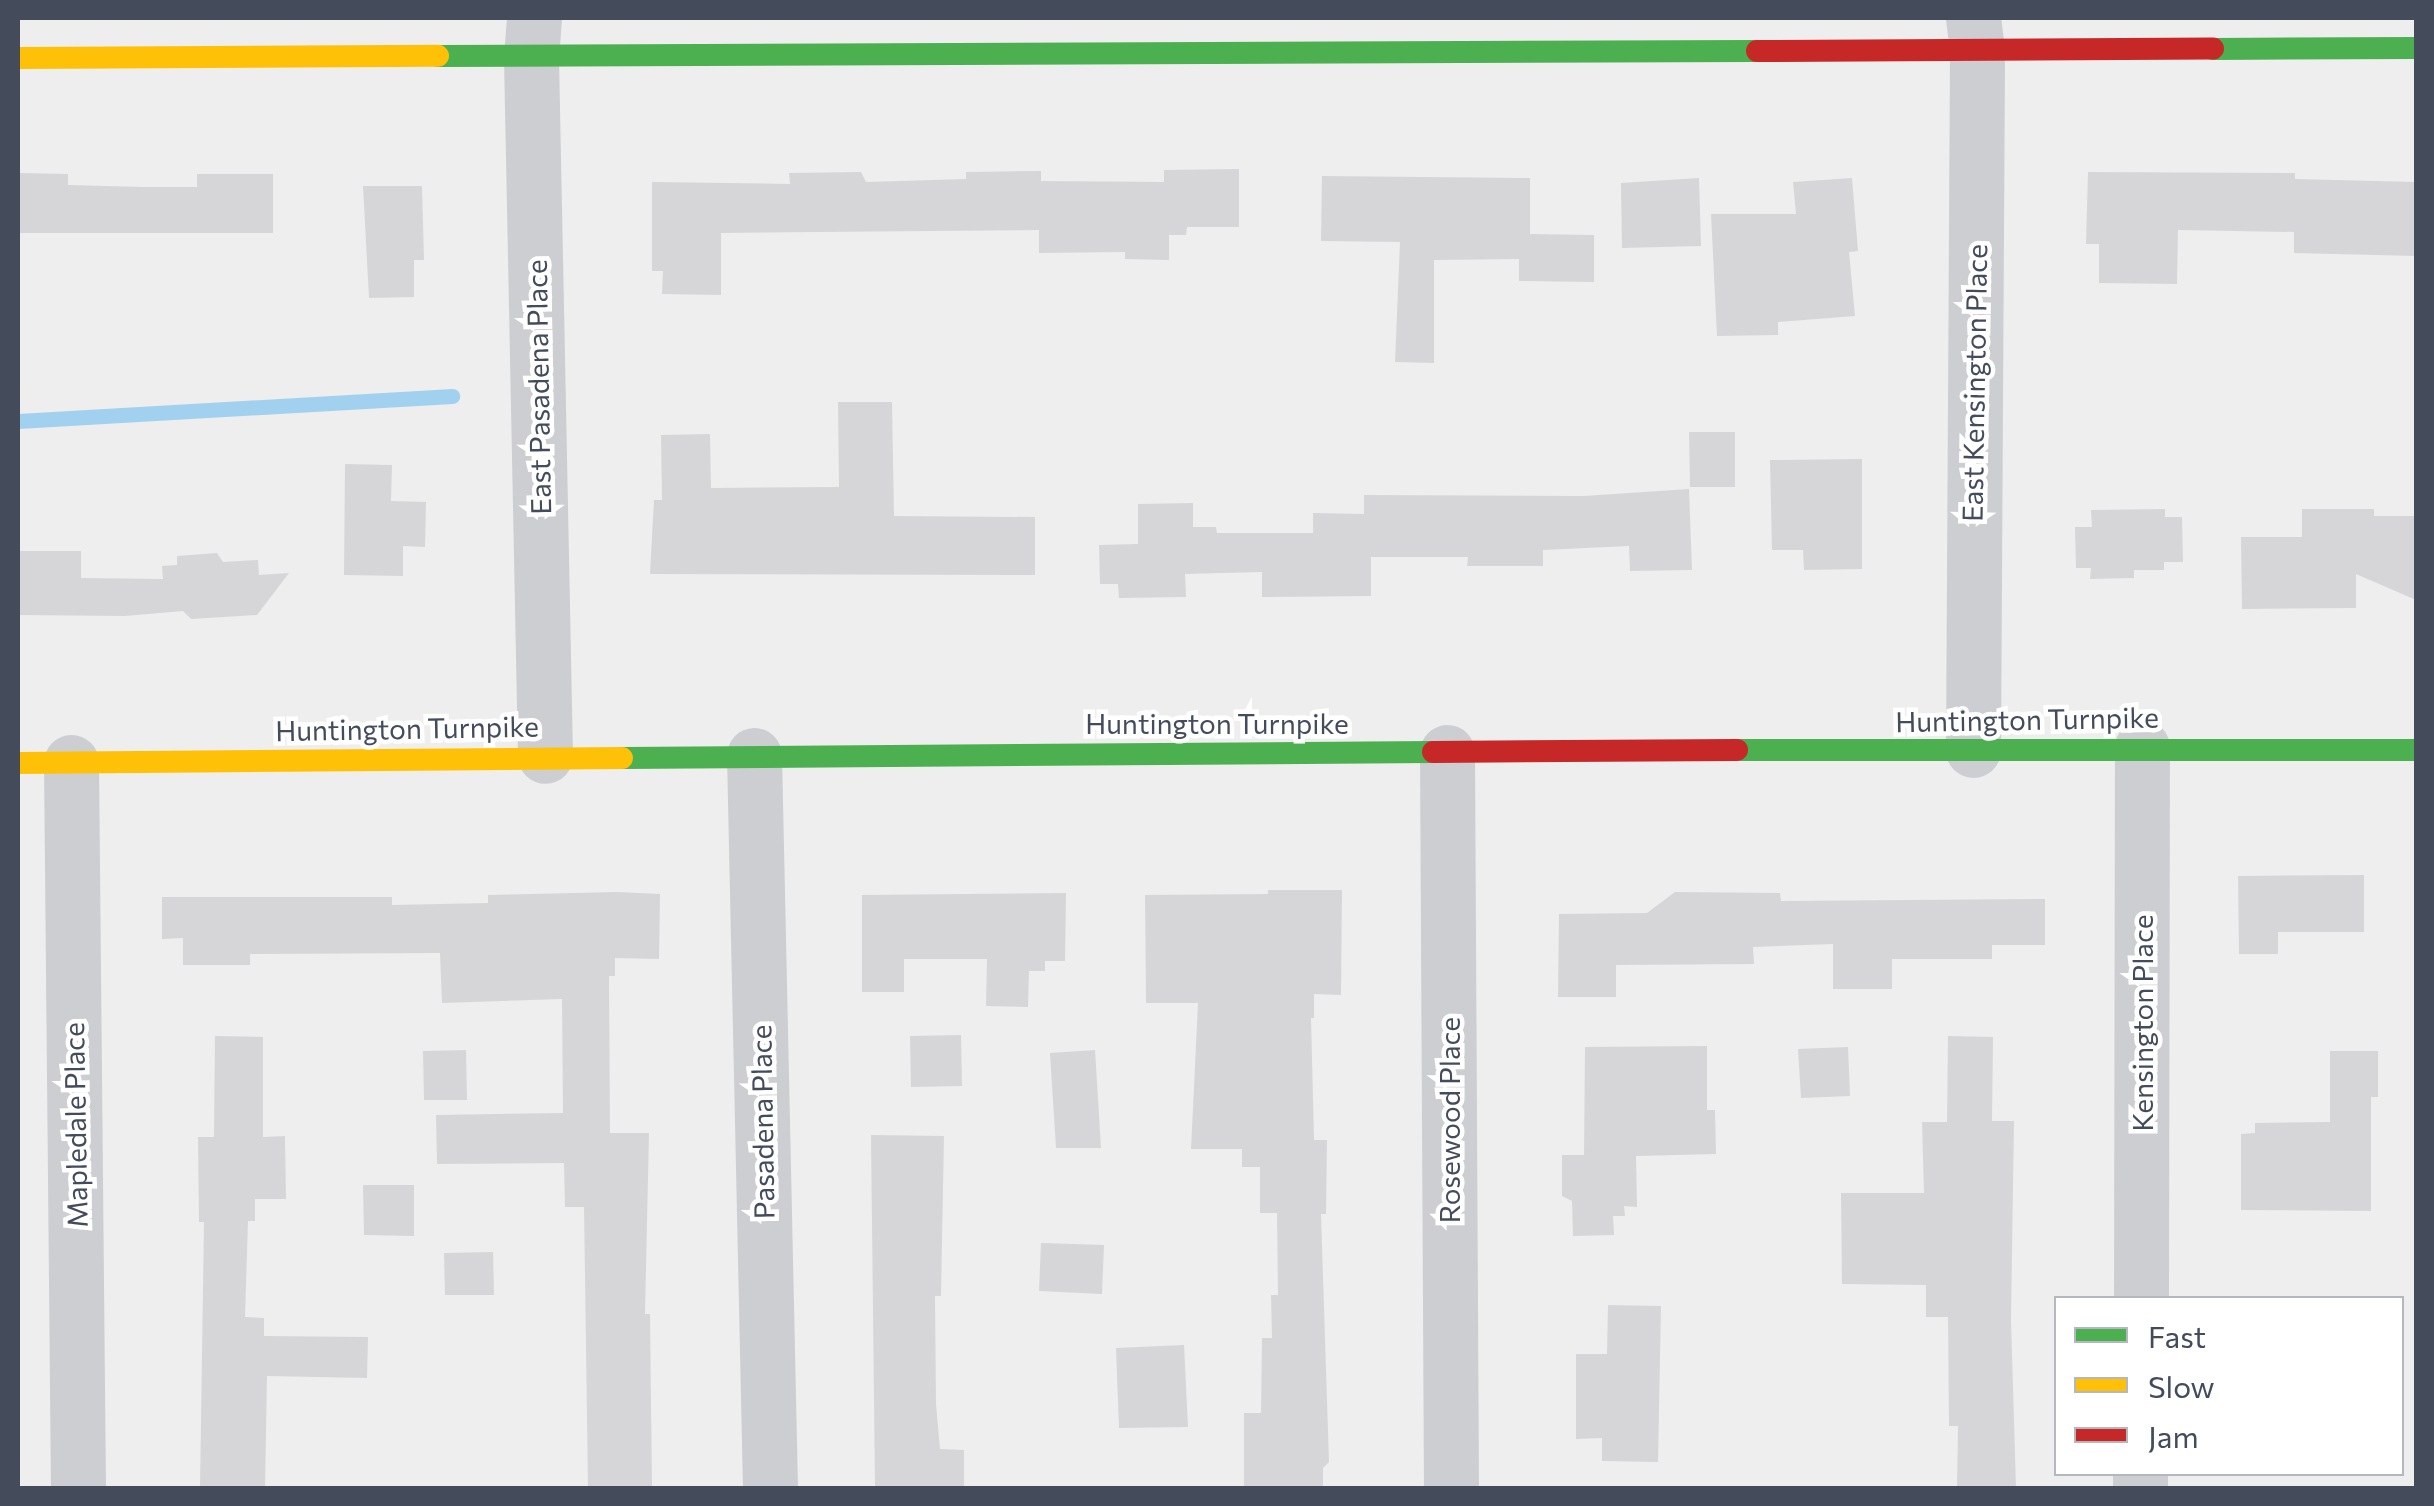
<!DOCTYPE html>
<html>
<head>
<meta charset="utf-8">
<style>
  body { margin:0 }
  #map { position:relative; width:2434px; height:1506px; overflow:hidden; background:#efeeee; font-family:Commissioner,sans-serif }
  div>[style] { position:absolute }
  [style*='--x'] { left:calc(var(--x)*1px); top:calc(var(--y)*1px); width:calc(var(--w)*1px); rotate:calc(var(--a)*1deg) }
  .stream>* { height:15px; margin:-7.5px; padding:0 7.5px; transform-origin:7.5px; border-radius:7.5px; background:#a2d1f0 }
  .building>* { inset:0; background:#d6d5d8 }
  .street>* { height:55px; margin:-27.5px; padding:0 27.5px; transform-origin:27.5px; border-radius:27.5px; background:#ccced2 }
  .fast>* { height:22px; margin:-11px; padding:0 11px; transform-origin:11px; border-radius:11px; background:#4caf50 }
  .slow>* { height:22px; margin:-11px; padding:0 11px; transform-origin:11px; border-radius:11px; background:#ffc107 }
  .jam>* { height:22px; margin:-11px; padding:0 11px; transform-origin:11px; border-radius:11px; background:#c62828 }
  span { translate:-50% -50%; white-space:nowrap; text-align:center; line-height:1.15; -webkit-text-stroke:9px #fff; paint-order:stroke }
  .street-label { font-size:28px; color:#444c5c }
  .frame { position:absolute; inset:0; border:20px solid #444c5c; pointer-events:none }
  .legend { position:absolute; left:2054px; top:1296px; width:350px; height:180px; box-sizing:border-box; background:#fff; border:2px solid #b4b7be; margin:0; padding:12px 18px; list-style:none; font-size:30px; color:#444c5c }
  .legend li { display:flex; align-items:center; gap:20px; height:50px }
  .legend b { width:50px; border:2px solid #b4b7be }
</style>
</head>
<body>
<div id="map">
  <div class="stream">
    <div style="--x:18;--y:421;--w:435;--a:-3.3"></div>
  </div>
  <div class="building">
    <div style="clip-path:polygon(1239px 169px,1239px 227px,1187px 227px,1186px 235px,1169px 235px,1169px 260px,1125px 259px,1125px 252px,1039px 253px,1039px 230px,721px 233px,721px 295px,662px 294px,663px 271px,652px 271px,652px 182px,790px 184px,789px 173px,861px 172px,866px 182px,966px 179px,966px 172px,1041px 171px,1041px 181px,1164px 182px,1164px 170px)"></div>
    <div style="clip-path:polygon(2088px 172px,2295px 173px,2295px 179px,2416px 182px,2416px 256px,2294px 253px,2294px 232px,2178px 230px,2177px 284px,2099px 283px,2099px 244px,2086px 244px)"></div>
    <div style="clip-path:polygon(18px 173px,68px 174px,68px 185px,144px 187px,197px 187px,197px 174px,273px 174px,273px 233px,18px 233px)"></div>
    <div style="clip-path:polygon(1322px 176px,1530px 178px,1530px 234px,1594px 235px,1594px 282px,1519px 281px,1519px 259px,1434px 260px,1434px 363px,1395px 362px,1400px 242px,1321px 241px)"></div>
    <div style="clip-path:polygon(1699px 178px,1701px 246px,1622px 248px,1621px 183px)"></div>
    <div style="clip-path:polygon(1852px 178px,1858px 251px,1849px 252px,1855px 316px,1778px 322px,1778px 335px,1717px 336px,1711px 214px,1796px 214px,1793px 182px)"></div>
    <div style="clip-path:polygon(363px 186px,422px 186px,424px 260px,414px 260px,414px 297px,369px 298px)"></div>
    <div style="clip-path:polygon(838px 402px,892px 402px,894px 516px,1035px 517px,1035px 575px,650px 574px,654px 500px,662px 500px,661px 435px,710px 434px,711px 488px,839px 487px)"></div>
    <div style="clip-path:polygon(1689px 432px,1735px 432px,1735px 487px,1690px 487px)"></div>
    <div style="clip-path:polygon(1862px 459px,1862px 569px,1804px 570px,1803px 550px,1772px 550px,1770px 460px)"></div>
    <div style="clip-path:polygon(345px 464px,392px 465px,391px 501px,426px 502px,425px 547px,403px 546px,403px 576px,344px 575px)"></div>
    <div style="clip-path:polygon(1689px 489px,1692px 570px,1630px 571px,1629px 546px,1543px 550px,1543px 566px,1467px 566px,1468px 557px,1371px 557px,1371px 596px,1262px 597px,1262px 572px,1185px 574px,1186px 597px,1119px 598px,1118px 584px,1100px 584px,1099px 545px,1138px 544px,1138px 504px,1193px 503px,1193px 527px,1216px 527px,1217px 533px,1313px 533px,1313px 513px,1364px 514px,1364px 495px,1584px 496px)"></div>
    <div style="clip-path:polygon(2165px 509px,2165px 517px,2182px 517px,2183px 562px,2164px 562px,2164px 570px,2134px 570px,2134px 578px,2090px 579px,2091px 568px,2076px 568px,2075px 527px,2092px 527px,2091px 510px)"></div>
    <div style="clip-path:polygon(2302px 509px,2374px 509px,2374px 516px,2416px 516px,2416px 600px,2356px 574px,2356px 608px,2242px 609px,2241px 537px,2302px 537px)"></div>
    <div style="clip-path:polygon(18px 551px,81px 551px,81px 578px,163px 579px,162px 566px,177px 565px,177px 556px,217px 553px,223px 562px,258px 560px,259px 575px,289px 573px,257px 615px,191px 619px,183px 611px,125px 616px,18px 615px)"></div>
    <div style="clip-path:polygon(2364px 875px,2364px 932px,2278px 932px,2278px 954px,2239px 954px,2238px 876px)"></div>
    <div style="clip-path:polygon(1268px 890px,1342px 890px,1341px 995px,1314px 994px,1314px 1018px,1311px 1018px,1314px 1140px,1327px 1140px,1326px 1214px,1321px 1214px,1329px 1462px,1323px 1468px,1323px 1488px,1244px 1488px,1244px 1413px,1261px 1413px,1262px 1338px,1272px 1338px,1271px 1295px,1278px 1295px,1277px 1213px,1260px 1213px,1260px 1167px,1242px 1167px,1242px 1149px,1191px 1149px,1198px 1003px,1146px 1003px,1145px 895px,1268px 894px)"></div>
    <div style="clip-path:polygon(617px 892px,660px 894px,659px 959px,615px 958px,615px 976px,609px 976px,610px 1133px,649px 1133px,645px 1314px,650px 1314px,652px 1488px,588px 1488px,584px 1207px,565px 1207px,564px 1163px,437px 1164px,436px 1115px,563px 1113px,562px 999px,442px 1003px,440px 953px,250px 954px,250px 965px,183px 965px,183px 938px,162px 939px,162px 897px,392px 897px,392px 905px,488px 903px,488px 895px)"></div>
    <div style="clip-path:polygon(1675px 892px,1780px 893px,1781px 901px,2045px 899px,2045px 945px,1992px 945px,1992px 959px,1892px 959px,1892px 989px,1833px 989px,1833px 944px,1753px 947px,1754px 964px,1616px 965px,1616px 997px,1558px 997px,1559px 914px,1647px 913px)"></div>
    <div style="clip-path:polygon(1066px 893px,1065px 961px,1045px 961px,1045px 971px,1029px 971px,1028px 1007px,986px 1006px,987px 959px,904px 959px,904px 992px,862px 992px,862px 895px)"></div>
    <div style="clip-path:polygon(961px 1035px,962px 1086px,911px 1087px,910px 1036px)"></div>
    <div style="clip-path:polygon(215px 1036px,263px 1037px,263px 1137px,285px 1136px,286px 1199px,255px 1199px,255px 1221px,248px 1221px,245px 1317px,264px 1318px,264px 1336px,368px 1337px,367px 1378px,267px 1376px,265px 1488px,200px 1488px,204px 1222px,199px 1222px,198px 1137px,214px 1137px)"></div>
    <div style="clip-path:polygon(1948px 1036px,1993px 1037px,1992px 1121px,2014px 1121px,2011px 1320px,2016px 1488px,1957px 1488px,1958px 1426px,1949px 1426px,1948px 1317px,1926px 1317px,1926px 1285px,1842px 1284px,1841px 1193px,1924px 1193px,1922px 1122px,1947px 1122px)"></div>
    <div style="clip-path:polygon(1707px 1046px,1707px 1110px,1715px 1110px,1716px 1154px,1636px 1156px,1637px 1207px,1624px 1206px,1625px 1216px,1613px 1216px,1614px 1235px,1573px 1236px,1572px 1201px,1562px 1196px,1562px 1155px,1584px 1155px,1585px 1047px)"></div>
    <div style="clip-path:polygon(1848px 1047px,1850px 1096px,1801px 1098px,1798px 1049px)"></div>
    <div style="clip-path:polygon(466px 1050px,467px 1100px,424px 1100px,423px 1051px)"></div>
    <div style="clip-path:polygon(1095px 1050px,1101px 1148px,1056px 1148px,1050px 1053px)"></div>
    <div style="clip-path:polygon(2330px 1051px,2378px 1051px,2378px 1097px,2371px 1097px,2371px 1211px,2241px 1210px,2241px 1134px,2255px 1133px,2255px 1123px,2330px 1122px)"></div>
    <div style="clip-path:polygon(871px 1135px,944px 1136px,941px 1296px,935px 1296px,936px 1404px,940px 1449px,964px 1450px,964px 1488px,875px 1488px)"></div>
    <div style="clip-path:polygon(363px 1185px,414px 1185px,414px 1236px,364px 1235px)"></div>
    <div style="clip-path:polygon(1041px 1243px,1104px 1245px,1102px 1294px,1039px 1291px)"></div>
    <div style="clip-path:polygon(493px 1252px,494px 1295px,445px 1295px,444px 1253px)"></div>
    <div style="clip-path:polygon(1608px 1305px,1661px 1306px,1658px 1462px,1602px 1461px,1602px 1438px,1576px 1439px,1576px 1354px,1607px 1354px)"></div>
    <div style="clip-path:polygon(1184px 1345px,1188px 1427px,1119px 1428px,1116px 1348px)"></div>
  </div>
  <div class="street">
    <div style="--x:534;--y:18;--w:40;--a:94.3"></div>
    <div style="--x:531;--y:58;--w:698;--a:88.85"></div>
    <div style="--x:1973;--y:750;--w:700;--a:-89.67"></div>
    <div style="--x:1977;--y:50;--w:32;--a:-97"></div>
    <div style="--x:1447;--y:752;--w:736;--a:89.69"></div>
    <div style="--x:754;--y:755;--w:733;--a:88.75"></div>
    <div style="--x:71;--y:762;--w:726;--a:89.45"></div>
    <div style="--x:2141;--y:1298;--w:551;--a:-89.9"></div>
    <div style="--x:2140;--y:1488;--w:14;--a:-90"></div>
  </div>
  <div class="fast">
    <div style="--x:2213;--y:49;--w:203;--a:-0.3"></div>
    <div style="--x:438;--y:56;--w:1319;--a:-0.22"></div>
    <div style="--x:1737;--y:750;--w:679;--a:0"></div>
    <div style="--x:622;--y:758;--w:811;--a:-0.42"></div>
  </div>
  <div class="slow">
    <div style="--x:18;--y:58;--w:420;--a:-0.3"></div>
    <div style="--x:18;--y:763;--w:604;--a:-0.47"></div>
  </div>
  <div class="jam">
    <div style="--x:1757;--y:51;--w:456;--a:-0.3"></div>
    <div style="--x:1433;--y:752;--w:304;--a:-0.4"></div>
  </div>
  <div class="street-label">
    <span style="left:1974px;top:383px;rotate:-89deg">East Kensington Place</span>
    <span style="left:538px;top:387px;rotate:-91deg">East Pasadena Place</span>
    <span style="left:2027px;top:719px;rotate:-1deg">Huntington Turnpike</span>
    <span style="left:1217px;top:723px">Huntington Turnpike</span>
    <span style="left:407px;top:728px;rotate:-1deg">Huntington Turnpike</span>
    <span style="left:2142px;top:1023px;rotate:-90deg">Kensington Place</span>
    <span style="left:1449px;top:1120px;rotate:-90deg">Rosewood Place</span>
    <span style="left:762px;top:1122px;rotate:-91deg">Pasadena Place</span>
    <span style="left:75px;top:1125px;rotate:-91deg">Mapledale Place</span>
  </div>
  <div class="frame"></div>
  <ul class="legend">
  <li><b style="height:12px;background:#4caf50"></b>Fast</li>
  <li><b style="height:12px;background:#ffc107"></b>Slow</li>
  <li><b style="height:12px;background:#c62828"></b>Jam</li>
  </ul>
</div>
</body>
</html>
